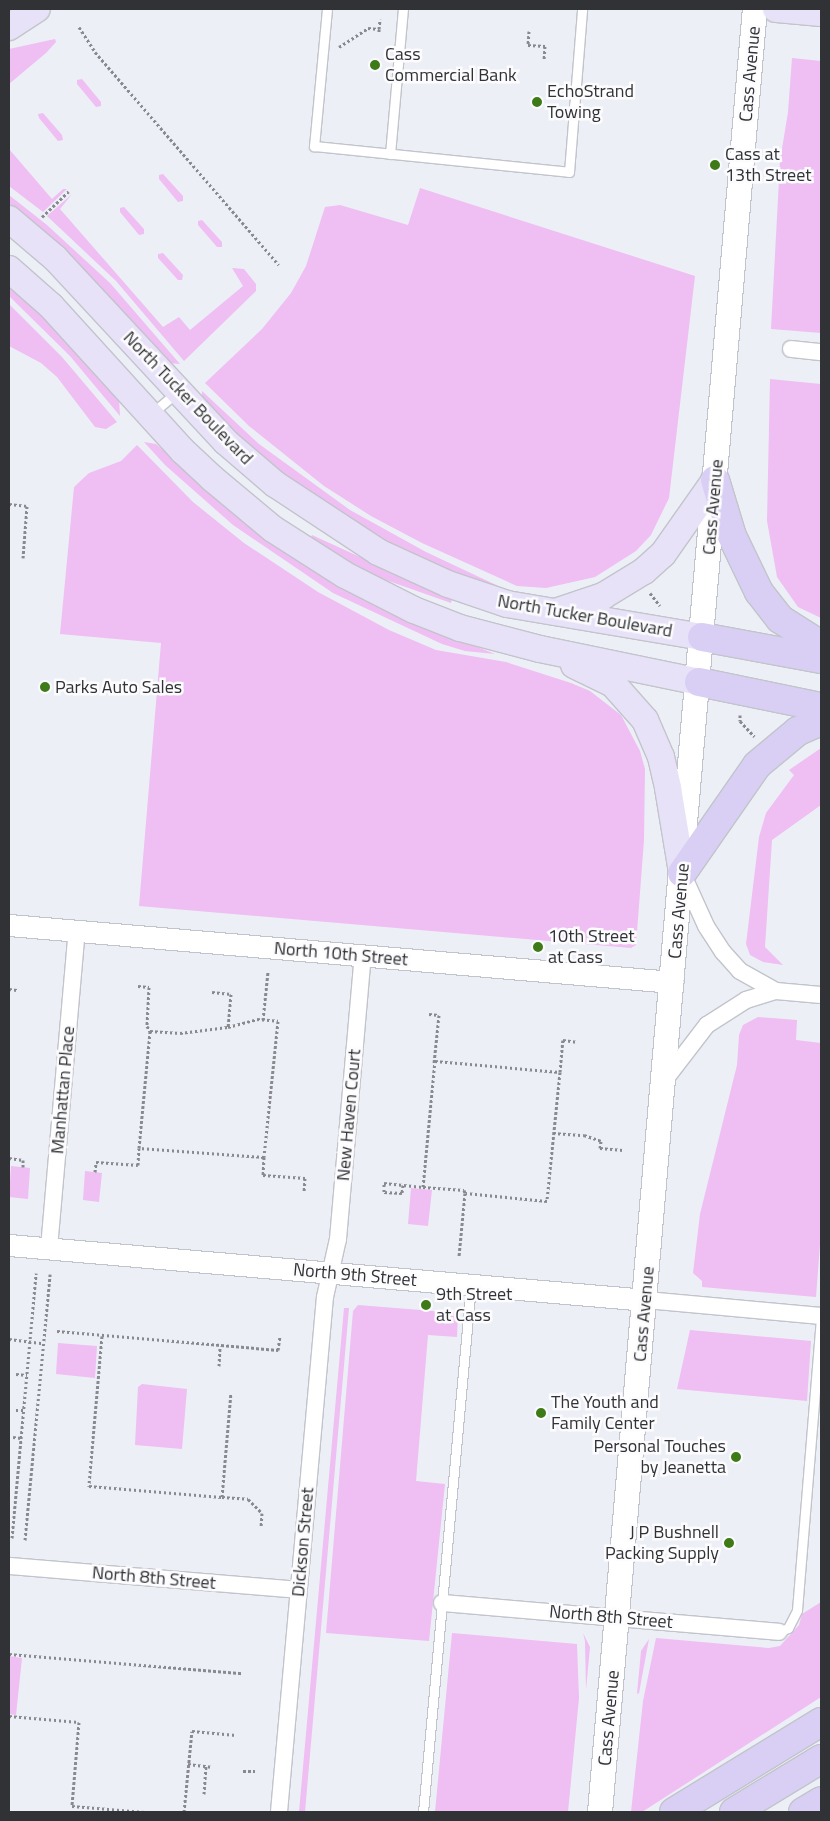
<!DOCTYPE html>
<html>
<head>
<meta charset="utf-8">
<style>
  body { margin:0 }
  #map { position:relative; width:830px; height:1821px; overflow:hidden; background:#edeff6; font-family:"Titillium Web",sans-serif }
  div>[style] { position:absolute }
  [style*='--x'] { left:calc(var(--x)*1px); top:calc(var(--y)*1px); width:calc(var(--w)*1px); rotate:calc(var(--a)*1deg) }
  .green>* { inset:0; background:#efbef2 }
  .path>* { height:3px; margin-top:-1.5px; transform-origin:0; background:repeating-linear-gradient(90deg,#898a8f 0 2.5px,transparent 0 5px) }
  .roads { filter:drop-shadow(1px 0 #c2c4cb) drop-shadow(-1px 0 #c2c4cb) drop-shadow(0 1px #c2c4cb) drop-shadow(0 -1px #c2c4cb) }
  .service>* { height:9px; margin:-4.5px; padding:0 4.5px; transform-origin:4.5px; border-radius:4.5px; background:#fff }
  .minor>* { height:16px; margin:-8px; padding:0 8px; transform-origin:8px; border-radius:8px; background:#fff }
  .tertiary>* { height:21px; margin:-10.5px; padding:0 10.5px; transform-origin:10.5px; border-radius:10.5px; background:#fff }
  .secondary>* { height:24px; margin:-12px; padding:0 12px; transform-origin:12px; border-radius:12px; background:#fff }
  .primary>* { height:26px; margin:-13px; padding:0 13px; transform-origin:13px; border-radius:13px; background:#e8e2f8 }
  .motorway>* { height:28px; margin:-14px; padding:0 14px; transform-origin:14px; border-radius:14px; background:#d9cff4 }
  .dots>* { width:14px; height:14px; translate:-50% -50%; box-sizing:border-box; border:2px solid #fcfcfe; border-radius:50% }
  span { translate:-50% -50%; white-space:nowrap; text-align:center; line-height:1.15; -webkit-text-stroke:5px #fcfcfe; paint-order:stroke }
  .poi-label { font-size:18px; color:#313235 }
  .left { translate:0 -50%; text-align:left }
  .right { translate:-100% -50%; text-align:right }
  .street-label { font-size:18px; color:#313235 }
  .frame { position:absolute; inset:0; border:10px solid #313235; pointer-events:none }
</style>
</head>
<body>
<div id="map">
  <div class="green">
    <div style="clip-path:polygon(55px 39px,56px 42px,46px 53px,9px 84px,9px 49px)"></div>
    <div style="clip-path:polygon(792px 58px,821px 61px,821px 333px,771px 329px,780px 161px,788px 112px)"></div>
    <div style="clip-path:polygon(82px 79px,101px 102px,101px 106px,96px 107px,77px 84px,77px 80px)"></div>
    <div style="clip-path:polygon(43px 113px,62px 135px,63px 140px,58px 141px,39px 118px,38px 114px)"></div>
    <div style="clip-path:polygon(9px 149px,52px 199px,63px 189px,67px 189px,43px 212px,9px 186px)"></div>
    <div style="clip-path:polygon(163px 174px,183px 196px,183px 201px,178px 202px,159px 179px,159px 175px)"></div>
    <div style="clip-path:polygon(420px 188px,695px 276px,669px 498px,651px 535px,636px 551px,595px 577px,546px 588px,517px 586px,422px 543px,371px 516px,324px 486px,249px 426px,205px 383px,262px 329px,291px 293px,306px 266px,325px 207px,340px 205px,408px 225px)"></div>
    <div style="clip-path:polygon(72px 194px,60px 209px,163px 327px,179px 317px,190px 330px,243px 286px,232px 268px,244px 269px,256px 284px,256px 291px,184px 361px,116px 281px,47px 216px)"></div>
    <div style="clip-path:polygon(9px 195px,47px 225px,110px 283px,180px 364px,168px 363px,9px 206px)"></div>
    <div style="clip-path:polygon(124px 207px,144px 229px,144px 234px,139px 235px,120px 212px,120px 208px)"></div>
    <div style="clip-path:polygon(202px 220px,222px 242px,222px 247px,217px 247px,198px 225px,198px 221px)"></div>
    <div style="clip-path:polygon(163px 253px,183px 275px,182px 280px,178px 280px,158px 258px,158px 254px)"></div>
    <div style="clip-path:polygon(9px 283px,48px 319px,119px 400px,120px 416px,70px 356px,9px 296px)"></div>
    <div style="clip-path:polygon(9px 304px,62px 357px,117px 422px,106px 429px,95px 427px,57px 377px,41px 363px,9px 346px)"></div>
    <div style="clip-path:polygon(770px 379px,821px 384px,821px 618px,798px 607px,777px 577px,767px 521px)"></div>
    <div style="clip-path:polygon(202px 391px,259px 444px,350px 510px,426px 552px,513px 593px,475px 583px,366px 532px,258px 456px,202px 401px)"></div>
    <div style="clip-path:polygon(144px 442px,156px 444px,224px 505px,260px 533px,465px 642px,495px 654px,465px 651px,442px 644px,333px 593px,233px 525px,165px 465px)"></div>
    <div style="clip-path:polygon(137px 445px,193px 502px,244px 543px,318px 592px,389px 630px,436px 650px,506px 662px,571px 683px,590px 691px,621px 715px,640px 751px,645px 769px,644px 840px,636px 945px,631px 948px,139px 906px,161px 643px,60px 634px,74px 487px,89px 473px,121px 461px)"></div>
    <div style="clip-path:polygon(312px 535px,452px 599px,451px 603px,366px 573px,310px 539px)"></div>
    <div style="clip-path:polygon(821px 748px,821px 805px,772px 840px,765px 947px,783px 965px,763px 962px,750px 955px,746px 944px,759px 837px,766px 813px,794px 775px,789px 770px)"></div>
    <div style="clip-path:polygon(758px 1017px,797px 1020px,796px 1040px,821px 1043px,821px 1231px,816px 1297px,702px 1287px,702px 1281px,693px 1273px,700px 1214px,737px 1065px,739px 1035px,743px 1025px)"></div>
    <div style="clip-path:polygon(11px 1166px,30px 1168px,28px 1199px,9px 1197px)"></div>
    <div style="clip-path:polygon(85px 1171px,102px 1173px,99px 1202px,83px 1200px)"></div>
    <div style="clip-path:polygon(411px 1188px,432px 1190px,428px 1226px,408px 1224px)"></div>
    <div style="clip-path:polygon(358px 1305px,458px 1313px,457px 1337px,428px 1335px,416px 1481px,445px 1484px,429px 1641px,326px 1633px,353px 1311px)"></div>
    <div style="clip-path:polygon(344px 1308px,349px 1308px,305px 1812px,299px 1812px)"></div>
    <div style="clip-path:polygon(690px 1330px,811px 1341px,807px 1401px,677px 1389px)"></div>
    <div style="clip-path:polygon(58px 1343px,97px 1346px,95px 1378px,56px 1374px)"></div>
    <div style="clip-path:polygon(142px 1384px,187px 1389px,182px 1449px,135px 1445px,138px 1387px)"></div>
    <div style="clip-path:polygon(821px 1602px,821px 1697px,642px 1812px,631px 1812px,643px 1701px,656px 1638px,769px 1648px,780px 1646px,799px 1625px,802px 1614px)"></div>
    <div style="clip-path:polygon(452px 1633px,577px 1644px,579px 1698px,568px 1812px,435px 1812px)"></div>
    <div style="clip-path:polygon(583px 1633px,590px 1647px,586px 1690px,585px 1641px)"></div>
    <div style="clip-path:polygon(649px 1639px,639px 1693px,637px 1694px,641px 1651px)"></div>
    <div style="clip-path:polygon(9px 1656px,22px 1658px,16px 1715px,9px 1714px)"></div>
  </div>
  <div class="path">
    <div style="--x:79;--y:27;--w:30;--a:57"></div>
    <div style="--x:95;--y:52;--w:281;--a:49.2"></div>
    <div style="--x:379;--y:29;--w:10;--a:-84"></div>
    <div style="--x:529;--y:31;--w:14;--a:94"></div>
    <div style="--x:528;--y:45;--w:17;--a:3"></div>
    <div style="--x:545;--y:46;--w:14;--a:94"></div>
    <div style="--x:339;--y:47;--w:35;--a:-33"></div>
    <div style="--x:368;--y:28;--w:11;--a:5"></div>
    <div style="--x:379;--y:29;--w:4;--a:90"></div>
    <div style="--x:42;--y:217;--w:37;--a:-44"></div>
    <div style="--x:9;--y:504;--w:18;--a:6"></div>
    <div style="--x:27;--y:506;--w:52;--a:94.4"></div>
    <div style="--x:650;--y:593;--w:16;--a:52"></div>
    <div style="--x:740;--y:715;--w:6;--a:90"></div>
    <div style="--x:740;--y:721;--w:21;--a:47"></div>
    <div style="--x:138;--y:986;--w:11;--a:5"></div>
    <div style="--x:149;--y:987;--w:39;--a:93"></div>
    <div style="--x:147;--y:1026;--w:6;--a:59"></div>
    <div style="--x:9;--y:989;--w:8;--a:7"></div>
    <div style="--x:212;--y:992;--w:19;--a:6"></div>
    <div style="--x:231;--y:994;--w:33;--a:95"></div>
    <div style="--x:228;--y:1027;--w:30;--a:-15"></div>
    <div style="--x:257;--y:1019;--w:21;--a:5"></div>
    <div style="--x:278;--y:1021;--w:137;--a:95.9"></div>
    <div style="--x:264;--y:1157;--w:125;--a:-175.9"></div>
    <div style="--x:139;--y:1148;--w:118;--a:-84.6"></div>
    <div style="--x:150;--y:1031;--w:30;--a:4"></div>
    <div style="--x:180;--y:1033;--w:48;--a:-7.1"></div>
    <div style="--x:429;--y:1014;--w:10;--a:6"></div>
    <div style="--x:439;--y:1015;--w:48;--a:95.9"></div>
    <div style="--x:263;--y:1020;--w:48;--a:-84.1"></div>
    <div style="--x:560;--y:1072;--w:32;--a:-85"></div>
    <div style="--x:563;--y:1040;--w:15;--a:8"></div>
    <div style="--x:553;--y:1133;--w:31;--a:4"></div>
    <div style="--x:584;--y:1135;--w:18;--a:19"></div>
    <div style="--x:601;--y:1141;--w:7;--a:98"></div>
    <div style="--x:600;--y:1148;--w:23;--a:5"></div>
    <div style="--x:264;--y:1157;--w:18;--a:93"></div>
    <div style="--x:263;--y:1175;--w:42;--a:4.1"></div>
    <div style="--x:305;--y:1178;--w:13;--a:94"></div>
    <div style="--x:9;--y:1158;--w:14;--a:8"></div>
    <div style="--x:23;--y:1160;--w:7;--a:90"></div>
    <div style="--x:95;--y:1172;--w:10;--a:-84"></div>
    <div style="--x:96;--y:1162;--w:42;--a:4.1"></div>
    <div style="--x:138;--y:1165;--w:17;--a:-87"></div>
    <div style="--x:403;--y:1185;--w:8;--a:97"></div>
    <div style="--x:402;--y:1193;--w:18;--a:-177"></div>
    <div style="--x:384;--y:1192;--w:9;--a:-90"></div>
    <div style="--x:384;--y:1183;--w:39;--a:6"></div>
    <div style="--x:423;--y:1187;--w:41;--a:4.2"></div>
    <div style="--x:464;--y:1190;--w:3;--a:72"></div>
    <div style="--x:423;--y:1187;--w:127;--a:-84.6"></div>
    <div style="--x:435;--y:1061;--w:125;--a:5"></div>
    <div style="--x:560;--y:1072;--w:130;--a:95.8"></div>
    <div style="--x:547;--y:1201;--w:82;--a:-174.4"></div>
    <div style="--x:465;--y:1193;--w:63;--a:95.4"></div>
    <div style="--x:57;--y:1331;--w:222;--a:4.9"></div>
    <div style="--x:278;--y:1350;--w:14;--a:-82"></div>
    <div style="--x:102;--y:1336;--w:151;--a:95"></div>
    <div style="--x:89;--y:1486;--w:133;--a:4.7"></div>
    <div style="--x:222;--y:1497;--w:104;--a:-85.1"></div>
    <div style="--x:9;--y:1339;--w:34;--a:7"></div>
    <div style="--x:219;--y:1366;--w:20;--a:-87"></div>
    <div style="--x:16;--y:1374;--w:11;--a:5"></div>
    <div style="--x:16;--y:1410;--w:8;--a:0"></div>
    <div style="--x:13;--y:1437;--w:8;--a:7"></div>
    <div style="--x:222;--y:1497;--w:26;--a:4"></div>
    <div style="--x:248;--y:1499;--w:20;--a:45"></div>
    <div style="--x:262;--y:1513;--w:13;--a:94"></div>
    <div style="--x:12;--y:1538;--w:266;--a:-84.8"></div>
    <div style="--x:25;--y:1540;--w:267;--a:-84.6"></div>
    <div style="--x:9;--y:1654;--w:234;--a:4.7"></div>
    <div style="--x:9;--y:1716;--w:70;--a:4.9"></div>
    <div style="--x:79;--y:1722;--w:84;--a:94.8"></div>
    <div style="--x:72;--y:1806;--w:73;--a:4.7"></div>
    <div style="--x:188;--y:1764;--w:23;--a:7"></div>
    <div style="--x:243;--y:1771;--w:13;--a:0"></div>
    <div style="--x:204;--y:1794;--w:28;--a:-86"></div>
    <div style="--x:184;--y:1812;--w:81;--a:-84.4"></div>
    <div style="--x:192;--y:1731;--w:44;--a:5.2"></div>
  </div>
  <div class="roads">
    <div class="service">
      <div style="--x:327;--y:9;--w:138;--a:95.4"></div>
      <div style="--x:314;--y:146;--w:256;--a:5.8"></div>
      <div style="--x:569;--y:172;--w:164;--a:-85.4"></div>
      <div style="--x:390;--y:154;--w:146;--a:-84.9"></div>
      <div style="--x:151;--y:414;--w:34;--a:-40"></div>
      <div style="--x:779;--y:1632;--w:10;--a:-24"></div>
      <div style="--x:788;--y:1628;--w:20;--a:-63"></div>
      <div style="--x:797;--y:1610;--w:294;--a:-85.3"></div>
      <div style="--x:423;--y:1812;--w:529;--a:-84.8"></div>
    </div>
    <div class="minor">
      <div style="--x:791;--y:349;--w:30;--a:6"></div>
      <div style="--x:682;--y:873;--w:58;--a:65.6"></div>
      <div style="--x:706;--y:926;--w:31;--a:57"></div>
      <div style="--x:723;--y:952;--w:25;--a:48"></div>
      <div style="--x:740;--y:971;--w:41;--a:29.1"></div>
      <div style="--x:776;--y:991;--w:45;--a:5.1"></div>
      <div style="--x:664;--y:1081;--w:71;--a:-52.5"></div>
      <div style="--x:707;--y:1025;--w:46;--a:-32.7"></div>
      <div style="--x:746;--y:1000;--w:31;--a:-17"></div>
      <div style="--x:49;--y:1248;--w:318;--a:-85"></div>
      <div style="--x:646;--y:1300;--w:176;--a:5.2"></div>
      <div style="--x:9;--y:1566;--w:290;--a:4.7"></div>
      <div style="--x:442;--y:1603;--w:338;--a:4.9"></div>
      <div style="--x:279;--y:1812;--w:517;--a:-84.9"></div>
      <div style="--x:325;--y:1297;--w:59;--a:-77.4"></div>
      <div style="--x:338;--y:1239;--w:284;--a:-85"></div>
    </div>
    <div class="tertiary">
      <div style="--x:9;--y:925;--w:666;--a:4.91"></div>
      <div style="--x:9;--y:1245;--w:639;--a:4.93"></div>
    </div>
    <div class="secondary">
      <div style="--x:600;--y:1812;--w:1810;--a:-85.09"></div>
    </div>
    <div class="primary">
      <div style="--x:776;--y:9;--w:45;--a:5.1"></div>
      <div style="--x:9;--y:27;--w:33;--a:-33"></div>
      <div style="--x:9;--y:219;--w:60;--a:40.3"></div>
      <div style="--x:55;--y:258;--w:251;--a:47.1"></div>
      <div style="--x:226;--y:442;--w:65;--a:40.6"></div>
      <div style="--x:275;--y:484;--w:123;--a:33.4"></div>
      <div style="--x:378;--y:552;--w:77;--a:24.6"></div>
      <div style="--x:448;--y:584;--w:62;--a:18.7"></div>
      <div style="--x:507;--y:604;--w:198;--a:9.6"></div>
      <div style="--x:9;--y:269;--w:56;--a:41.4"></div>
      <div style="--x:51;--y:306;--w:196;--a:47.7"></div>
      <div style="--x:183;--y:451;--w:41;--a:43"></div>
      <div style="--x:213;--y:479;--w:78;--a:39.8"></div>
      <div style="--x:273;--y:529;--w:85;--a:32.6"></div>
      <div style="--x:345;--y:575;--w:77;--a:26.9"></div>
      <div style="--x:414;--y:610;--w:49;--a:21.4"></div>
      <div style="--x:460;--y:628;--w:83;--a:14.7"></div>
      <div style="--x:540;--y:649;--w:162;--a:11.7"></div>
      <div style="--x:555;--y:612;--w:51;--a:-18.4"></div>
      <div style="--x:603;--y:596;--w:48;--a:-31.4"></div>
      <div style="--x:644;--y:571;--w:25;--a:-42"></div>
      <div style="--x:663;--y:554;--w:90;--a:-54.9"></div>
      <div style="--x:574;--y:665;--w:43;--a:26"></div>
      <div style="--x:613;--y:684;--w:48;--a:48.4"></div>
      <div style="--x:645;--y:720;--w:40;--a:66.6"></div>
      <div style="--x:661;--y:757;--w:32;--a:77"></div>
      <div style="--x:668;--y:788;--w:86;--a:80.6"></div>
    </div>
    <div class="motorway">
      <div style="--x:715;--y:480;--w:59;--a:73.1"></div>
      <div style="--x:732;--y:536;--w:62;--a:64.3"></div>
      <div style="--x:759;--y:592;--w:34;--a:52"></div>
      <div style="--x:780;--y:619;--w:49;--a:32.4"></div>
      <div style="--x:702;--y:637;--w:121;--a:10.5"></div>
      <div style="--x:699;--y:682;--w:125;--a:11.6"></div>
      <div style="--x:682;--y:873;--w:131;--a:-55.2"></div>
      <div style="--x:757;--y:765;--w:53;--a:-39.7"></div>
      <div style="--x:798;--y:731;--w:25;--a:-23"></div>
      <div style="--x:674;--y:1812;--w:172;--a:-31.5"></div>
      <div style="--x:734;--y:1812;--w:102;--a:-31.3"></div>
      <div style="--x:803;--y:1812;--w:21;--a:-31"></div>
    </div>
  </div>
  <div class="dots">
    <div style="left:375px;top:65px;background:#3e7b18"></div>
    <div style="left:537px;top:102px;background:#3e7b18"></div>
    <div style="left:715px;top:165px;background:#3e7b18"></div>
    <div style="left:45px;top:687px;background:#3e7b18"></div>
    <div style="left:538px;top:947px;background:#3e7b18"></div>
    <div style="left:426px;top:1305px;background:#3e7b18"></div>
    <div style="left:541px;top:1413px;background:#3e7b18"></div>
    <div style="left:736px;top:1457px;background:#3e7b18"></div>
    <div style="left:729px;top:1543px;background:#3e7b18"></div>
  </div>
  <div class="poi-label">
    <span class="left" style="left:385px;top:65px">Cass<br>Commercial Bank</span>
    <span class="left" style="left:547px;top:102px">EchoStrand<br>Towing</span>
    <span class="left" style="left:725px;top:165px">Cass at<br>13th Street</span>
    <span class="left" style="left:55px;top:687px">Parks Auto Sales</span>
    <span class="left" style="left:548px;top:947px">10th Street<br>at Cass</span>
    <span class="left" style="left:436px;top:1305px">9th Street<br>at Cass</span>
    <span class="left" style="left:551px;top:1413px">The Youth and<br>Family Center</span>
    <span class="right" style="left:726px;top:1457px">Personal Touches<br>by Jeanetta</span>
    <span class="right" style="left:719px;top:1543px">J P Bushnell<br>Packing Supply</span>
  </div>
  <div class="street-label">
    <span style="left:750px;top:74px;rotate:-85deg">Cass Avenue</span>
    <span style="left:188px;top:398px;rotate:46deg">North Tucker Boulevard</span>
    <span style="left:713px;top:507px;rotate:-85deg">Cass Avenue</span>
    <span style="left:585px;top:616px;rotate:10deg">North Tucker Boulevard</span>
    <span style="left:679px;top:911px;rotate:-85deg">Cass Avenue</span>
    <span style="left:341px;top:954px;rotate:5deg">North 10th Street</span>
    <span style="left:63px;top:1090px;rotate:-85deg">Manhattan Place</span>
    <span style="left:349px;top:1115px;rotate:-85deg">New Haven Court</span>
    <span style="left:355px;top:1275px;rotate:5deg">North 9th Street</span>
    <span style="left:644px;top:1314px;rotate:-85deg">Cass Avenue</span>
    <span style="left:303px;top:1542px;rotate:-85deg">Dickson Street</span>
    <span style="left:154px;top:1578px;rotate:5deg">North 8th Street</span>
    <span style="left:611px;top:1617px;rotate:5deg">North 8th Street</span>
    <span style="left:609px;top:1718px;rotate:-85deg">Cass Avenue</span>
  </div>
  <div class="frame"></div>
</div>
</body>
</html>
